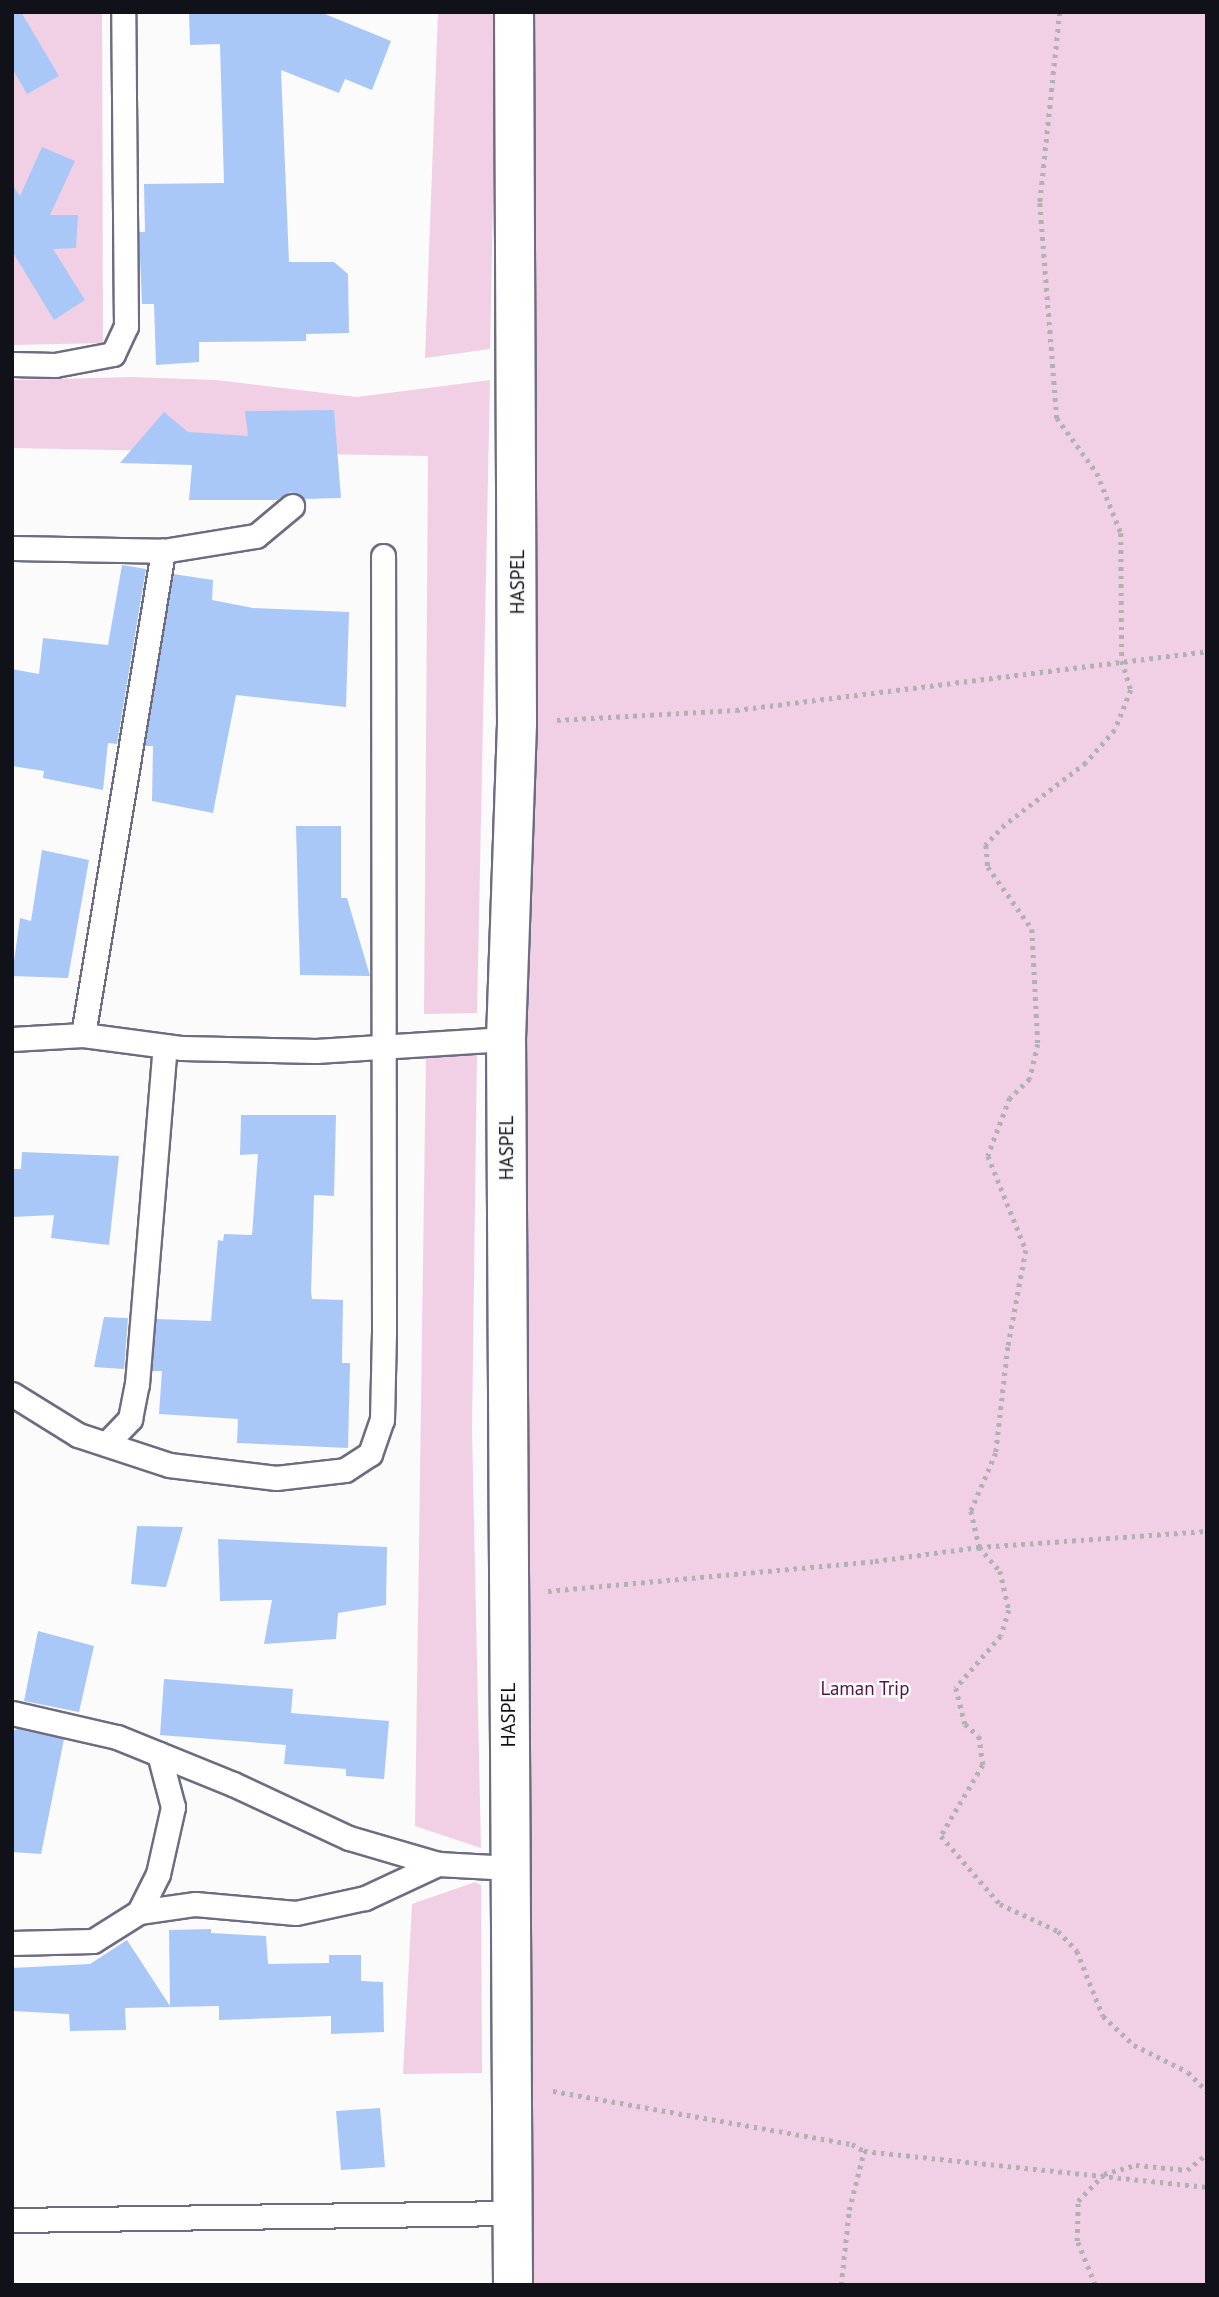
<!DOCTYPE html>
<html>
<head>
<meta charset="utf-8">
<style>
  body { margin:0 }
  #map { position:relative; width:1219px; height:2297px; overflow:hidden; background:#fbfbfb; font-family:"PT Sans",sans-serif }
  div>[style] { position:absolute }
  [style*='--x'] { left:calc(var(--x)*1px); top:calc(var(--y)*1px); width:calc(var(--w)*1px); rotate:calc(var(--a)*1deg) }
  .green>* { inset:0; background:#f1d0e5 }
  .building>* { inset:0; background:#a9c8f7 }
  .path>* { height:4.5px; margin-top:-2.25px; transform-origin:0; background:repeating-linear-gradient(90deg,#b1b1b4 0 3.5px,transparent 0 8.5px) }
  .roads { filter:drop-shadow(2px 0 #6d6c82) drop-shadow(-2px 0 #6d6c82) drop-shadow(0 2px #6d6c82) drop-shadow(0 -2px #6d6c82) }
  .lane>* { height:23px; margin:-11.5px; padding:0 11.5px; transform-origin:11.5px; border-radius:11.5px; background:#fff }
  .street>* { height:38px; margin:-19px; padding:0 19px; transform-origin:19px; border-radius:19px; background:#fff }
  span { translate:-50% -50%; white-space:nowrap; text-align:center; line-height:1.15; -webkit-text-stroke:5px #fbfbfb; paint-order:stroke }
  .street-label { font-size:19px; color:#111119 }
  .park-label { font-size:19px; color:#521542 }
  .frame { position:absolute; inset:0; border:14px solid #111119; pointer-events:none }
</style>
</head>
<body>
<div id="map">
  <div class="green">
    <div style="clip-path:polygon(12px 12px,102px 12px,103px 343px,12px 345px)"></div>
    <div style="clip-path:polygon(438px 12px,497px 12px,490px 349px,425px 358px)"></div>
    <div style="clip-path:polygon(531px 12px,1207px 12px,1207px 2285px,524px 2285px,524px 2106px,533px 2107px,532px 2066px,523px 2064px,522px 1567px)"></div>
    <div style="clip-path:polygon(133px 377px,216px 380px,357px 397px,490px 380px,477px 1013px,424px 1014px,428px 456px,12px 448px,12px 380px)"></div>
    <div style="clip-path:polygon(477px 1051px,472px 1429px,481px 1848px,415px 1826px,426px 1052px)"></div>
    <div style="clip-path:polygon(475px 1882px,481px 1885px,482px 2073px,403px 2074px,412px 1904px)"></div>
  </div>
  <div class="building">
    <div style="clip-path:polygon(12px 12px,21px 12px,59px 76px,27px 94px,12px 68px)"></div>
    <div style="clip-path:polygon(189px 12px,320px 12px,391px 41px,372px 90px,345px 79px,339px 93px,281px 70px,289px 262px,334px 262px,348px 274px,349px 333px,306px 334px,306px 341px,199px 342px,199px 362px,156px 365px,154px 304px,142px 304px,139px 232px,145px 232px,144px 184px,224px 183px,220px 44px,190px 45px)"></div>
    <div style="clip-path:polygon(42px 147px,75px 161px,50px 215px,78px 215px,76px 248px,53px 249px,85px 300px,54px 320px,12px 251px,12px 184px,20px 196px)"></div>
    <div style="clip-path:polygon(334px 410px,341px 498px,304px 499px,290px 492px,277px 500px,189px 500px,192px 465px,120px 463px,164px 412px,188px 432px,248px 436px,245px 411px)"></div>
    <div style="clip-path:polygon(122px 565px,146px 569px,117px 744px,108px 743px,103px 790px,43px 778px,44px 771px,12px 766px,12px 669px,39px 674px,43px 638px,108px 645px)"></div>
    <div style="clip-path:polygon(173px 574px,213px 580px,212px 600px,253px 608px,349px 612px,346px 707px,236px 695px,213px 813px,152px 801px,153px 746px,145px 746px)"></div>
    <div style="clip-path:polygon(296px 826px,341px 826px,341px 898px,347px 898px,370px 976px,300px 975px)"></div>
    <div style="clip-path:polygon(42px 850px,89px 860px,68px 978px,12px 976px,20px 918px,31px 921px)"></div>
    <div style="clip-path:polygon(241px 1115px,336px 1115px,334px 1196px,314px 1195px,311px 1292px,312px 1299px,343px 1300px,342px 1363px,350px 1363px,348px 1448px,237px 1443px,238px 1419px,159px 1414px,162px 1371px,152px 1371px,156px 1319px,211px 1321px,218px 1240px,223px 1241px,224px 1234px,252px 1235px,258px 1154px,240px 1155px)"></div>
    <div style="clip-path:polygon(22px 1152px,119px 1156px,109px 1245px,51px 1238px,54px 1215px,12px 1217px,12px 1169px,21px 1169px)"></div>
    <div style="clip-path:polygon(104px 1317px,128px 1318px,124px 1369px,94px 1367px)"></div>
    <div style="clip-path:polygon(137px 1526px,183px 1527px,166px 1587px,131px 1584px)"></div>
    <div style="clip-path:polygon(218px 1539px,387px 1547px,386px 1605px,338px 1613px,336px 1639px,264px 1644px,272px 1600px,220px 1601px)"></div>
    <div style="clip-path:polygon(38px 1631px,94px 1646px,79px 1712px,24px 1701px)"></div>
    <div style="clip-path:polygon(164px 1679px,293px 1689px,291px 1713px,389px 1721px,384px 1779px,346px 1776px,346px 1769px,284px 1764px,286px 1745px,160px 1735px)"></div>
    <div style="clip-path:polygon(18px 1729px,64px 1739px,41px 1854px,12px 1852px,12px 1731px)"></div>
    <div style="clip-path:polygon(211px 1929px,211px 1933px,266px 1936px,268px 1964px,329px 1963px,329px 1955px,361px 1955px,361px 1981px,383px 1982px,384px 2032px,331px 2034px,331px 2016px,219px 2020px,219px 2006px,125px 2008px,126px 2030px,70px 2031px,69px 2014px,12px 2011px,12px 1968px,90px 1964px,127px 1940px,170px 2006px,169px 1930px)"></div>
    <div style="clip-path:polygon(380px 2108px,385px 2167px,341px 2170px,336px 2111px)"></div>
  </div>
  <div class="path">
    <div style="--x:1060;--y:12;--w:192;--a:96"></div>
    <div style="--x:1040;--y:203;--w:216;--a:85.5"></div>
    <div style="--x:1057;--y:418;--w:68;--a:54"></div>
    <div style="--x:1097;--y:473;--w:65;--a:68.2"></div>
    <div style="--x:1121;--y:533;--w:128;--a:89.6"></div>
    <div style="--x:1122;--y:661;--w:30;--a:73"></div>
    <div style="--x:1131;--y:690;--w:43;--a:111.8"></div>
    <div style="--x:1115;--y:730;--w:44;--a:131.3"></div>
    <div style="--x:1086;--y:763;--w:102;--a:142.6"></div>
    <div style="--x:1005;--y:825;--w:28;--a:134"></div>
    <div style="--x:986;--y:845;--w:22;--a:85"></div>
    <div style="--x:988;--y:867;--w:76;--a:54.6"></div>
    <div style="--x:1032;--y:929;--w:115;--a:87"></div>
    <div style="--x:1038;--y:1044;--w:36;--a:103"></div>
    <div style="--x:1030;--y:1079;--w:28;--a:136"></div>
    <div style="--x:1010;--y:1098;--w:62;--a:110.8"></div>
    <div style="--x:988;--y:1156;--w:101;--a:68"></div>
    <div style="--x:1026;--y:1250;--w:99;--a:100.5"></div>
    <div style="--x:1008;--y:1347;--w:107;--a:96.5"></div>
    <div style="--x:996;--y:1453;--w:63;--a:113.3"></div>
    <div style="--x:971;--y:1511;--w:37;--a:77"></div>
    <div style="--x:979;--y:1547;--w:32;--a:49"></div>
    <div style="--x:1000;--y:1571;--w:40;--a:77"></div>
    <div style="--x:1009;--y:1610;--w:27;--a:107"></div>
    <div style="--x:1001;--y:1636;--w:69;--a:130.9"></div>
    <div style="--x:956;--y:1688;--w:37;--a:76"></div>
    <div style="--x:965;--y:1724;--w:18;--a:41"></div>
    <div style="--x:979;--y:1736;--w:29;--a:82"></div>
    <div style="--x:983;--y:1765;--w:82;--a:120.6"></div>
    <div style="--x:941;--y:1836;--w:90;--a:49.1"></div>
    <div style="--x:1000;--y:1904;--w:64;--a:25"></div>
    <div style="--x:1058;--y:1931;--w:28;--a:46"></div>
    <div style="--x:1077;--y:1951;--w:70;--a:68.2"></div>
    <div style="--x:1103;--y:2016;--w:42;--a:43.1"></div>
    <div style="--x:1134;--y:2045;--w:60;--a:26.6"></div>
    <div style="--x:1188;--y:2072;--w:27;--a:45"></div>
    <div style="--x:557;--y:720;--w:179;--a:-3.2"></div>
    <div style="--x:736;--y:710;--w:475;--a:-7.1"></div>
    <div style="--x:548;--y:1591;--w:328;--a:-5.2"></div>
    <div style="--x:875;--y:1561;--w:105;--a:-7.7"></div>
    <div style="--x:979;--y:1547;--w:229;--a:-4"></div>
    <div style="--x:553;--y:2091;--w:304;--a:10.1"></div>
    <div style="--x:852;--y:2144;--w:14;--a:30"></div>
    <div style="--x:841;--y:2285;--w:75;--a:-83.9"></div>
    <div style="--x:849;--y:2210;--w:61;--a:-75.7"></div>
    <div style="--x:864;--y:2151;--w:345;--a:6"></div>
    <div style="--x:1095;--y:2285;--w:48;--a:-112.2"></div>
    <div style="--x:1077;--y:2241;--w:40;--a:-88.6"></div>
    <div style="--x:1078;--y:2201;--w:37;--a:-46"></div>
    <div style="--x:1104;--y:2174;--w:33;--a:-16"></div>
    <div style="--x:1136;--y:2165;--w:51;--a:5.6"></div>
    <div style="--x:1187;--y:2170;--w:26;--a:-39"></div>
  </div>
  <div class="roads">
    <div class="lane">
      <div style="--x:12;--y:364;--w:43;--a:1.3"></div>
      <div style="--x:55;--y:365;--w:59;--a:-10.7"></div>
      <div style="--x:113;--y:354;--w:31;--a:-65"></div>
      <div style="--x:126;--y:326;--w:314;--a:-90.5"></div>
      <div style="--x:12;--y:548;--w:151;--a:1.1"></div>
      <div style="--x:83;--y:1035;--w:491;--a:-80.6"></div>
      <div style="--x:163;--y:551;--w:94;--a:-9.2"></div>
      <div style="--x:256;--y:536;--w:47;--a:-39.8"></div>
      <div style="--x:12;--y:1039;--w:71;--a:-3.2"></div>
      <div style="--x:83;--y:1035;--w:100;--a:7.5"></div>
      <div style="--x:182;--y:1048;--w:134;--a:1.3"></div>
      <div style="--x:316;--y:1051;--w:190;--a:-3.6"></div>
      <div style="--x:12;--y:1394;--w:78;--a:31.8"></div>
      <div style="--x:78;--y:1435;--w:96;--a:18.2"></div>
      <div style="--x:169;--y:1465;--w:108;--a:6.9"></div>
      <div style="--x:276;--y:1478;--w:69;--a:-6.6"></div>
      <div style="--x:345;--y:1470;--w:30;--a:-33"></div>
      <div style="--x:370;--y:1454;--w:36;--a:-71"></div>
      <div style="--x:382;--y:1420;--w:88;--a:-88.7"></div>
      <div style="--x:384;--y:1332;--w:776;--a:-90.07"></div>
      <div style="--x:106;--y:1444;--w:35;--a:-46"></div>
      <div style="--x:130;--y:1419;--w:36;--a:-79"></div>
      <div style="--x:137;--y:1384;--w:339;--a:-85.3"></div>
      <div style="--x:12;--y:1713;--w:108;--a:12.9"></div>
      <div style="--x:117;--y:1737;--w:125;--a:22.1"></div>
      <div style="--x:233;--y:1784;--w:128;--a:25"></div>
      <div style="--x:349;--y:1838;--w:93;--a:16.3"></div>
      <div style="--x:438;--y:1864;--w:73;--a:3.1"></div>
      <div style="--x:139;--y:1912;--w:42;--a:-63.4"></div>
      <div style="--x:158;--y:1874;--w:69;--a:-77.4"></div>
      <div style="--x:173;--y:1807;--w:55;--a:-104.8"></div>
      <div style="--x:12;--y:1943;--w:81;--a:-1.4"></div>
      <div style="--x:93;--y:1941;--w:54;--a:-32.2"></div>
      <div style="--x:139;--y:1912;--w:57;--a:-8.1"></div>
      <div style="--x:195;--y:1904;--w:101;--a:5.1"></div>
      <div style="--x:296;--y:1913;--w:71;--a:-12.3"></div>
      <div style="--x:365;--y:1898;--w:81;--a:-25"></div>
      <div style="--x:12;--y:2220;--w:501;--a:-0.8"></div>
    </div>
    <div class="street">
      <div style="--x:513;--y:2285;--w:1246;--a:-90.32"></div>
      <div style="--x:506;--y:1039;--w:316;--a:-88"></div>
      <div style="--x:517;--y:723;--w:711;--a:-90.24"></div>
    </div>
  </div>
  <div class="street-label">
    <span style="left:518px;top:582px;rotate:-90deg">HASPEL</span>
    <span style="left:507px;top:1148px;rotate:-90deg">HASPEL</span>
    <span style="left:509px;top:1715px;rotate:-90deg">HASPEL</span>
  </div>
  <div class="park-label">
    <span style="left:865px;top:1689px">Laman Trip</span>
  </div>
  <div class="frame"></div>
</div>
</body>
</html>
